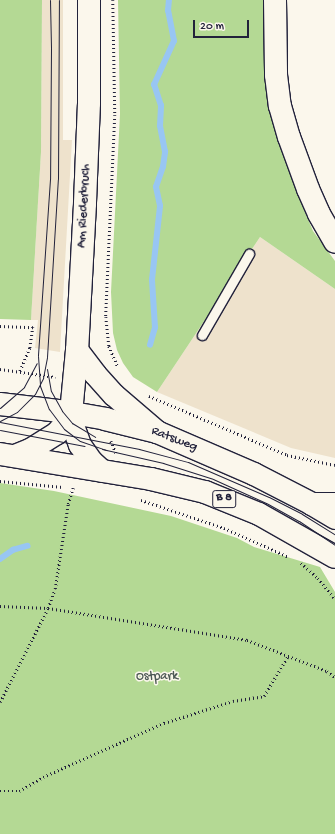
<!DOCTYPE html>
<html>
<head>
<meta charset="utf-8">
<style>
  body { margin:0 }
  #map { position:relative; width:335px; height:834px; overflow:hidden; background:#fbf7ec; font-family:"Gochi Hand",sans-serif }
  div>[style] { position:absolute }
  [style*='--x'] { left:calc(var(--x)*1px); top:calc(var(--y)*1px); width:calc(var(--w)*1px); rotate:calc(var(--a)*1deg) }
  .built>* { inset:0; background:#eee2cc }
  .green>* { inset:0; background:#b4d994 }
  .stream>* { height:5.5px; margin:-2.75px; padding:0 2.75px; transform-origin:2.75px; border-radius:2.75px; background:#98c6f3 }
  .path>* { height:2.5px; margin-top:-1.25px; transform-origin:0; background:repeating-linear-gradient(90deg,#22223b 0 1px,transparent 0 4px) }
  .roads { filter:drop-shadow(1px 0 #22223b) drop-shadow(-1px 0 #22223b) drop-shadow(0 1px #22223b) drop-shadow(0 -1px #22223b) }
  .service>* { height:9px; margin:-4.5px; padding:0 4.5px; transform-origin:4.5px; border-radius:4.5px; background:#fbf7ec }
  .secondary>* { height:22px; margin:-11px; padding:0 11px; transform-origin:11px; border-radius:11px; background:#fbf7ec }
  .primary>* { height:22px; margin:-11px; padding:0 11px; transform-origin:11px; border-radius:11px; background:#fbf7ec }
  .motorway>* { height:22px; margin:-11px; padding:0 11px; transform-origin:11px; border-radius:11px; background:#fbf7ec }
  .tram>* { height:1px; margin:-0.5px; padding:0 0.5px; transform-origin:0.5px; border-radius:0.5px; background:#22223b }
  span { translate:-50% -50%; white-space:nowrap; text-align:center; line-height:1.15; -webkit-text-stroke:3px #fbf7ec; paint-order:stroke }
  .shield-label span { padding:1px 3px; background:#fbf7ec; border:1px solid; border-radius:3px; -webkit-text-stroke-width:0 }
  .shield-label { font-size:12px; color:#22223b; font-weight:700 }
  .street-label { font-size:13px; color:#22223b }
  .park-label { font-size:13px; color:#4e5956 }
  .scale { position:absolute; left:193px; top:20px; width:56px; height:18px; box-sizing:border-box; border:2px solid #22223b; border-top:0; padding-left:5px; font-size:12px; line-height:14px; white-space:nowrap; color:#22223b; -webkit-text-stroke:3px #fbf7ec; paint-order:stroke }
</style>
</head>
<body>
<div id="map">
  <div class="built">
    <div style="clip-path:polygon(42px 0,63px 0,63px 140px,72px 140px,60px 352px,35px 348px,38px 320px,31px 320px,41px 152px)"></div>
    <div style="clip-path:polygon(260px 237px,335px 289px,335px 458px,291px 448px,157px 392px)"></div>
  </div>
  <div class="green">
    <div style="clip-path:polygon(0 0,42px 0,41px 152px,31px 320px,0 319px)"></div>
    <div style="clip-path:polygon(118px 0,264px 0,265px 71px,273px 123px,305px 212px,313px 231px,335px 261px,335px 289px,260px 237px,157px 392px,133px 377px,123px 363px,117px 350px,113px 333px,111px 292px,120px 114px)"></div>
    <div style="clip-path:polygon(0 483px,54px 491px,171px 516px,237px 538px,254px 547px,320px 567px,335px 592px,335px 834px,0 834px)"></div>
  </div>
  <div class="stream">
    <div style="--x:150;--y:345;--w:18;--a:-74"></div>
    <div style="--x:155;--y:328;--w:48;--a:-93.6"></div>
    <div style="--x:152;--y:280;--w:74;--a:-83.8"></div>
    <div style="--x:160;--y:206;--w:19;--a:-102"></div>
    <div style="--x:156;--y:187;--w:21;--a:-71"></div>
    <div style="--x:163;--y:167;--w:15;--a:-82"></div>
    <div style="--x:165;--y:152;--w:26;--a:-101"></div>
    <div style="--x:160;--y:126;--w:20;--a:-87"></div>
    <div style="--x:161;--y:106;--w:22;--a:-108"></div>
    <div style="--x:154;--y:85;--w:48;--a:-65.6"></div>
    <div style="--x:174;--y:41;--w:31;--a:-101"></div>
    <div style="--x:168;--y:11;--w:11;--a:-85"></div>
    <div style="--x:0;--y:559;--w:16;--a:-35"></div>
    <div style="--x:13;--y:550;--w:15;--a:-16"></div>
  </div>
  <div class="path">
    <div style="--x:113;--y:0;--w:115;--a:89"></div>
    <div style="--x:115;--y:115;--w:202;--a:92.6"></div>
    <div style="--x:106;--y:317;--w:29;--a:84"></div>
    <div style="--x:109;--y:346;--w:23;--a:67"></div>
    <div style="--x:0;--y:326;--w:33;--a:2"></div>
    <div style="--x:33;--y:327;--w:21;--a:98"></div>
    <div style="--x:30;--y:348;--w:26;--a:113"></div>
    <div style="--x:0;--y:369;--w:56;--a:8.3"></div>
    <div style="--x:149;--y:396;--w:150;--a:23.1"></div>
    <div style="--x:287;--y:455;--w:49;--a:11.8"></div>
    <div style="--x:111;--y:441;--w:13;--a:67"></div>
    <div style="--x:0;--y:481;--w:63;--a:5.4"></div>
    <div style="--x:141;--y:500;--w:88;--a:18.6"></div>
    <div style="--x:224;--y:528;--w:71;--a:24"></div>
    <div style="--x:301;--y:563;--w:23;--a:41"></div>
    <div style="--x:318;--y:578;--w:27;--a:51"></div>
    <div style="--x:0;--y:606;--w:48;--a:2.4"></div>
    <div style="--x:48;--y:608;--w:202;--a:9.1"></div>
    <div style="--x:247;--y:640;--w:86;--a:21.2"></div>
    <div style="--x:327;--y:671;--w:10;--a:37"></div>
    <div style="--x:0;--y:702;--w:106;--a:-62.9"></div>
    <div style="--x:48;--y:608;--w:20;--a:-70"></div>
    <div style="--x:55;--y:589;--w:86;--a:-81.3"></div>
    <div style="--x:68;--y:504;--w:17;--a:-73"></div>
    <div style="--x:0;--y:791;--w:19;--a:0"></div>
    <div style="--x:19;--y:791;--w:28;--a:-30"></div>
    <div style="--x:43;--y:777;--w:133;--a:-24.1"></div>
    <div style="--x:164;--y:723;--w:72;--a:-17.7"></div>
    <div style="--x:233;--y:701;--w:31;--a:-9"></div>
    <div style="--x:264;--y:696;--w:47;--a:-59"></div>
  </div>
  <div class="roads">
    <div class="service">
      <div style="--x:202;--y:335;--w:94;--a:-59.9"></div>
    </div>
    <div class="secondary">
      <div style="--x:89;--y:0;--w:103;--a:90"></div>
      <div style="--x:89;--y:103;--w:101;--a:92.3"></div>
      <div style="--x:85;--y:204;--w:146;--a:93.1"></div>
      <div style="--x:77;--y:350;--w:63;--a:95.4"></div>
      <div style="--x:71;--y:413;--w:10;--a:84"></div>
      <div style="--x:72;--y:423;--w:23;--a:70"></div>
      <div style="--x:80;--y:445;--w:21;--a:55"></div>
      <div style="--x:92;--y:462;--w:13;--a:42"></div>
      <div style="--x:77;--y:350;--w:30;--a:53"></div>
      <div style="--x:95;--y:374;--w:28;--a:48"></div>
      <div style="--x:114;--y:395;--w:57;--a:40.7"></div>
      <div style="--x:15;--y:456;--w:16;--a:-22"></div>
      <div style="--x:30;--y:450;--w:32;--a:-32"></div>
      <div style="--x:57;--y:433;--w:18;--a:-49"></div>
      <div style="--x:69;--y:419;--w:6;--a:-72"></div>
    </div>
    <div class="primary">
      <div style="--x:0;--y:404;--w:67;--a:6.8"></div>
      <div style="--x:67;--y:412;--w:39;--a:10"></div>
      <div style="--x:105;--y:419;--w:54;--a:14"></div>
      <div style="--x:157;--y:432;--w:106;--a:23.4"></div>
      <div style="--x:254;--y:474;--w:65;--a:27.3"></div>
      <div style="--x:312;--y:504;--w:27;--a:31"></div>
      <div style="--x:0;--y:454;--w:153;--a:9.4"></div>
      <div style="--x:151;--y:479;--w:56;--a:13.5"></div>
      <div style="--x:205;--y:492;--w:58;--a:22.2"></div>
      <div style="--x:259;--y:514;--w:87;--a:29.5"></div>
    </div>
    <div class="motorway">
      <div style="--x:275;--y:0;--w:75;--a:89.2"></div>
      <div style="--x:276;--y:75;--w:31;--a:83"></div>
      <div style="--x:280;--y:106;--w:32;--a:74"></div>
      <div style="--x:289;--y:137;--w:55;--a:69.9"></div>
      <div style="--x:308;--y:189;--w:27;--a:66"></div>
      <div style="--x:319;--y:214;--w:32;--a:60"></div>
      <div style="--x:312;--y:504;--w:23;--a:0"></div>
    </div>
  </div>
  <div class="tram">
    <div style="--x:50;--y:0;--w:48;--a:88.8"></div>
    <div style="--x:51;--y:48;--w:131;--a:90.4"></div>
    <div style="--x:50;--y:179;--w:177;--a:93.9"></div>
    <div style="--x:38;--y:356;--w:30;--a:86"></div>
    <div style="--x:40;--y:386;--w:25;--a:69"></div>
    <div style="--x:49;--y:409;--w:25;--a:53"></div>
    <div style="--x:64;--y:429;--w:20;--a:37"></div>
    <div style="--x:80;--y:441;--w:28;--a:19"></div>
    <div style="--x:47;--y:369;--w:22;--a:80"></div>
    <div style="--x:51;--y:391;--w:23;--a:61"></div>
    <div style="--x:62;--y:411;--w:16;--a:50"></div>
    <div style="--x:72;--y:423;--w:27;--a:31"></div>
    <div style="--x:0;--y:408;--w:32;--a:-41"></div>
    <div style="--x:24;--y:387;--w:27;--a:-62"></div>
    <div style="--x:0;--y:421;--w:19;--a:-28"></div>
    <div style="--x:17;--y:412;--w:25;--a:-45"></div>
    <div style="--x:35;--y:394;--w:18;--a:-63"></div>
    <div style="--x:43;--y:378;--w:21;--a:-79"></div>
    <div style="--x:47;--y:357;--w:178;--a:-86.5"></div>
    <div style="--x:58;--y:179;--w:179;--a:-89.7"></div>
    <div style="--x:0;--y:422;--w:142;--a:11"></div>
    <div style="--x:139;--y:449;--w:51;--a:14.9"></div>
    <div style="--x:188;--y:462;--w:88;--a:23.4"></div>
    <div style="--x:269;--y:497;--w:37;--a:27"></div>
    <div style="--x:302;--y:514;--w:39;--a:32"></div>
    <div style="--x:0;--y:430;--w:86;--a:10.8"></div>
    <div style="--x:102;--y:449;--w:63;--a:12.9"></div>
    <div style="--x:163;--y:463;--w:52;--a:17.7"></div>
    <div style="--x:213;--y:479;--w:60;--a:24.4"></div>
    <div style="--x:268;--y:504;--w:35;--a:29"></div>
    <div style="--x:299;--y:521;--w:43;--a:33.7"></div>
  </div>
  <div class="shield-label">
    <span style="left:224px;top:499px">B 8</span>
  </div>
  <div class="street-label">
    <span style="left:85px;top:206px;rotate:-87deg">Am Riederbruch</span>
    <span style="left:174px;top:440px;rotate:21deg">Ratsweg</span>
  </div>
  <div class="park-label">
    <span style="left:157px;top:677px">Ostpark</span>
  </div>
  <div class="scale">20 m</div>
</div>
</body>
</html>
